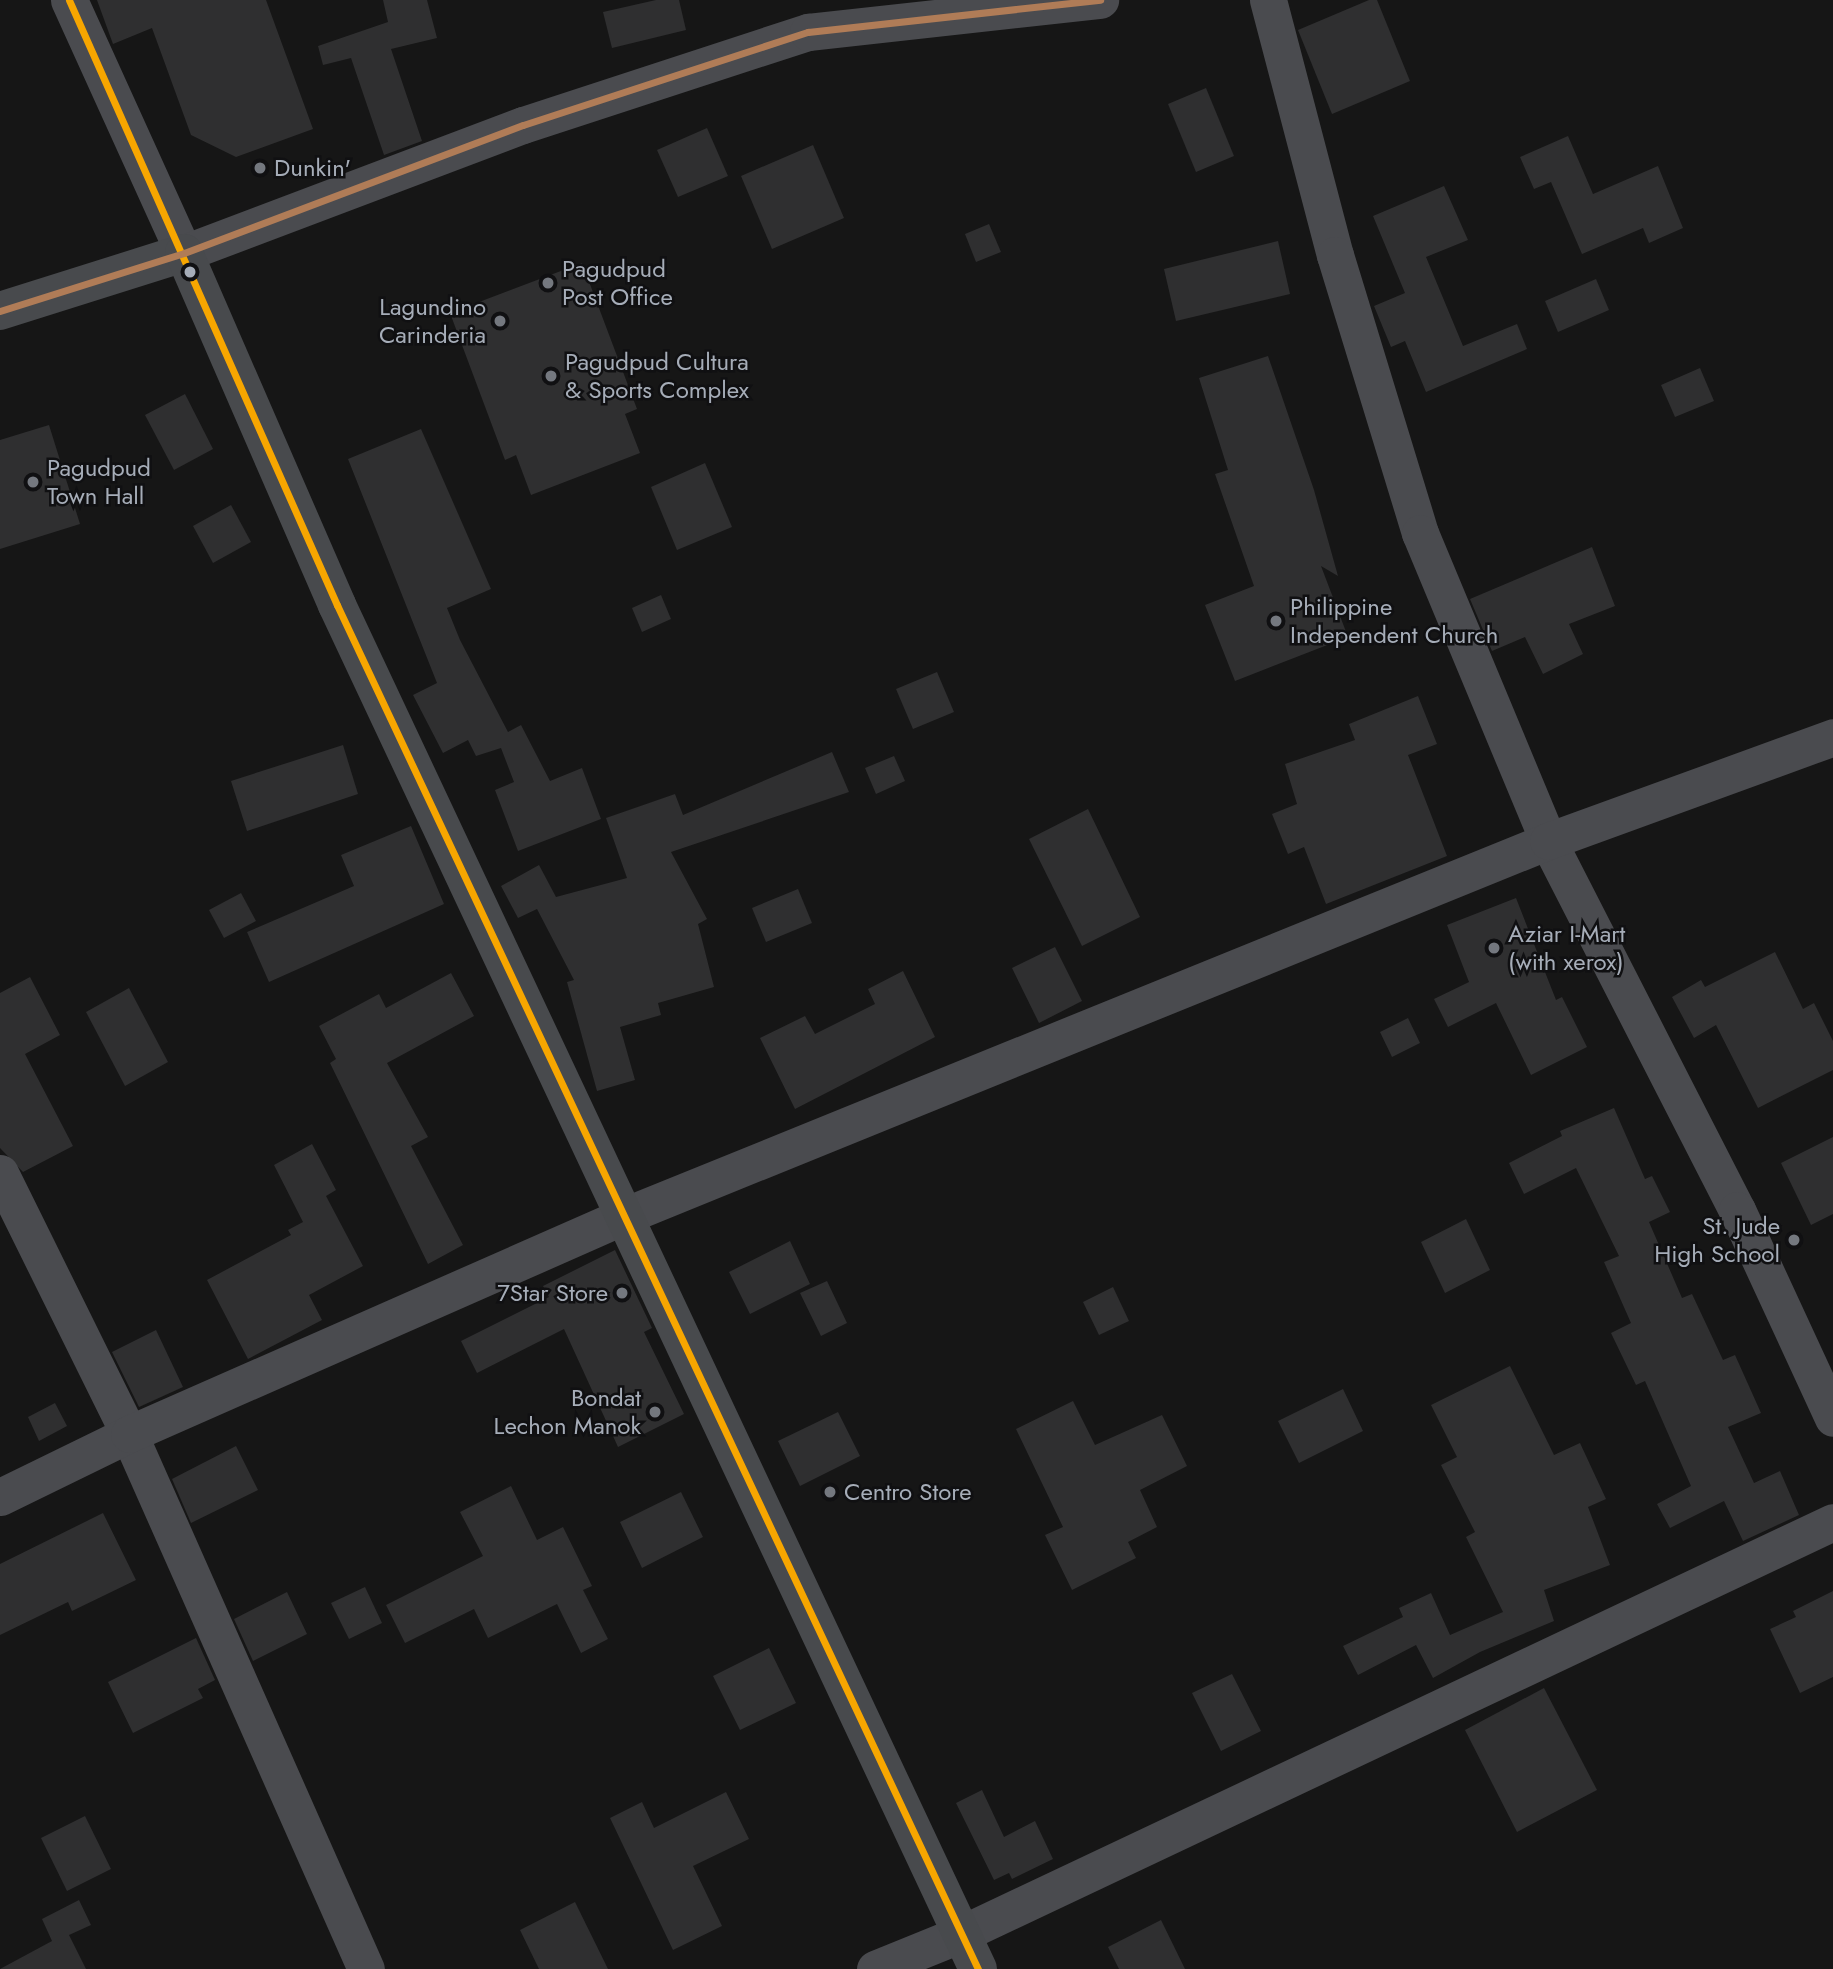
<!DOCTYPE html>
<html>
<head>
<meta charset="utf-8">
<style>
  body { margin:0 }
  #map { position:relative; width:1833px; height:1969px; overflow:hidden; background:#161616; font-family:Jost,sans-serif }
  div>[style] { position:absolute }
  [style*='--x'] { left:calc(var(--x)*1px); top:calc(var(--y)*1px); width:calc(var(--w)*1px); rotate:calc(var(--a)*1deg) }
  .building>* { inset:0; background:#2f2f30 }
  .minor>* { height:37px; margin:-18.5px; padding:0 18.5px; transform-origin:18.5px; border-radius:18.5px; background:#4a4b4f }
  .secondary>* { height:38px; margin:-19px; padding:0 19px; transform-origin:19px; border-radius:19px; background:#484a4d }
  .bus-1>* { height:7px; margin:-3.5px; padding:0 3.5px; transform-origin:3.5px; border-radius:3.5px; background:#f7a600 }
  .bus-2>* { height:7px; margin:-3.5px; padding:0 3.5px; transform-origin:3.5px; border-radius:3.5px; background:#b07c57 }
  .dots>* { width:19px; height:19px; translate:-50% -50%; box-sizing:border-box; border:4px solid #101012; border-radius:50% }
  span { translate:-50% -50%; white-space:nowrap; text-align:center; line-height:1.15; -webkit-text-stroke:5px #101012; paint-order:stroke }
  .poi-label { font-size:24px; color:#a6adb8 }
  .left { translate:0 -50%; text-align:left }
  .right { translate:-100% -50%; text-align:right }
</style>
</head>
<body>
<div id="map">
  <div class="building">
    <div style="clip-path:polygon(97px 0,266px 0,313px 129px,236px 157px,191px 135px,152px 28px,113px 44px)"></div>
    <div style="clip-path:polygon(383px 0,427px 0,437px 38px,391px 49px,422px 141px,384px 155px,351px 58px,323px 65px,318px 46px,388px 22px)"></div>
    <div style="clip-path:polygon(656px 0,679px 0,686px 30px,612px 48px,603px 12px)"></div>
    <div style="clip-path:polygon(1369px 0,1377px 0,1410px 81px,1332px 114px,1298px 30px)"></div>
    <div style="clip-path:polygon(1206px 88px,1234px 156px,1196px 172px,1168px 104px)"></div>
    <div style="clip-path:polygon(707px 128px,728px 176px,678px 197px,657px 150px)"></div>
    <div style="clip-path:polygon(1568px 136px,1593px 194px,1658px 166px,1683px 228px,1649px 243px,1643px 228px,1582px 254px,1551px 182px,1534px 189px,1520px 157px)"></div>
    <div style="clip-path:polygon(813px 145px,844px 218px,772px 249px,741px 176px)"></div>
    <div style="clip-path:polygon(1444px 186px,1468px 240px,1426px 257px,1463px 346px,1517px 324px,1527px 349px,1426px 392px,1405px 341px,1391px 347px,1374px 306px,1405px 293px,1373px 216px)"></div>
    <div style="clip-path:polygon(989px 224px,1001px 252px,976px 262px,965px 234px)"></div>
    <div style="clip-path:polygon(1278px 241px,1290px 294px,1176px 321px,1164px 269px)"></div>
    <div style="clip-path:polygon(582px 263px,637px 409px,625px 414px,640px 453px,531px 495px,516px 455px,505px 460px,450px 313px)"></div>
    <div style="clip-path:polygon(1596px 279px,1609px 310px,1558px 332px,1545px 301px)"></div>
    <div style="clip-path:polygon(1268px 356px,1314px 490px,1338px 576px,1321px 566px,1348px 637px,1235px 681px,1205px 605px,1254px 586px,1215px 474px,1228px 470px,1199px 378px)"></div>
    <div style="clip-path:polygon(1700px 368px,1714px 401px,1675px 417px,1661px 385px)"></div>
    <div style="clip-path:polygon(185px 394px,213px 449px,174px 470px,145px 415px)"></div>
    <div style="clip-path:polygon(49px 425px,80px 524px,0 549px,0 440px)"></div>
    <div style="clip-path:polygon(421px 429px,491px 589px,447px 608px,460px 640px,508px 732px,521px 725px,550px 781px,582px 768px,601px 819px,518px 851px,495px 790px,514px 782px,501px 748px,476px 756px,468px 740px,443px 753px,413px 695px,437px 683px,348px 459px)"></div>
    <div style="clip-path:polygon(705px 463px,732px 527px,677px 550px,651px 487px)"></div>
    <div style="clip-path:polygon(231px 505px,251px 542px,213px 563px,193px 526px)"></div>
    <div style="clip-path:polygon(1592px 547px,1615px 606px,1569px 624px,1583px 654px,1543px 674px,1525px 637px,1492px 651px,1470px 599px)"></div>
    <div style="clip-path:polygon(661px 595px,671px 619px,642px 632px,632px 608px)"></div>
    <div style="clip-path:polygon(937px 672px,954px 712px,913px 729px,896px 689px)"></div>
    <div style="clip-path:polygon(1418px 696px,1437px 744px,1408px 755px,1447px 856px,1326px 904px,1304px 847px,1288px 854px,1272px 814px,1297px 804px,1285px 764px,1355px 740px,1349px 724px)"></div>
    <div style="clip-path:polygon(343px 745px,358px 794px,247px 831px,231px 781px)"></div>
    <div style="clip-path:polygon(832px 752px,849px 792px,671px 852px,707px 919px,698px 924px,714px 987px,658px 1003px,661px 1015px,620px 1027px,635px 1080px,597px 1091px,567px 982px,574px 980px,537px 909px,518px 918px,501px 886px,539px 865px,556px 897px,627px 878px,606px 818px,675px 794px,683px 815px)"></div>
    <div style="clip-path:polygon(894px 756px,905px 781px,876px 794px,865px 768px)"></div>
    <div style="clip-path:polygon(1088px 809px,1140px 917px,1082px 946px,1029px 839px)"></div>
    <div style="clip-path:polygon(411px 826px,444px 904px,269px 982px,247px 932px,354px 886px,341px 855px)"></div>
    <div style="clip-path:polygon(798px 889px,812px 923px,766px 942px,752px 908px)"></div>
    <div style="clip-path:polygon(241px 893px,256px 921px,224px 938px,209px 910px)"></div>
    <div style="clip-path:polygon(1516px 898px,1556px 1000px,1562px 997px,1587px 1047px,1531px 1075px,1496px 1003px,1448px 1027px,1434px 999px,1469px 982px,1447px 925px)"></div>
    <div style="clip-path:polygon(1055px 947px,1082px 1001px,1039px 1023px,1012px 968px)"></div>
    <div style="clip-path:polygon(1775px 952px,1803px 1009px,1814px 1003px,1833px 1041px,1833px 1070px,1758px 1108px,1716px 1025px,1694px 1038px,1672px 997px,1701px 980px,1705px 987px)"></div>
    <div style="clip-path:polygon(903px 971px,935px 1037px,795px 1109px,760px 1038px,805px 1016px,815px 1034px,875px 1004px,868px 989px)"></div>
    <div style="clip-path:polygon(451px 973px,474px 1016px,387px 1063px,428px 1137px,411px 1146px,463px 1245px,428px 1264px,330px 1063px,336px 1059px,319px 1026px,379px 994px,386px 1008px)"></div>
    <div style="clip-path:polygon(30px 977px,60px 1035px,25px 1054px,73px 1146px,23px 1172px,0 1148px,0 993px)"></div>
    <div style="clip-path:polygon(129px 988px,168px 1062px,125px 1086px,86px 1012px)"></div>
    <div style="clip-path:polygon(1408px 1018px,1420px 1043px,1392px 1057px,1380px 1032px)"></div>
    <div style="clip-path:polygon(1614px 1108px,1645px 1179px,1652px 1176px,1670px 1212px,1649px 1222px,1682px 1298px,1692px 1294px,1723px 1360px,1735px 1355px,1761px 1413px,1728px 1427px,1754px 1483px,1780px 1471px,1799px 1515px,1743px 1541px,1724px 1501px,1670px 1528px,1657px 1504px,1691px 1486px,1645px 1381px,1636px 1385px,1611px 1333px,1631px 1323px,1604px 1262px,1619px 1256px,1576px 1168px,1524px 1194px,1509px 1163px,1562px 1136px,1560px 1131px)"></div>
    <div style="clip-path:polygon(1833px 1137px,1833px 1214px,1811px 1225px,1781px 1163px)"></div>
    <div style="clip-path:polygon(312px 1144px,336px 1190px,326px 1196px,363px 1266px,309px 1295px,322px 1320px,248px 1359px,207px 1280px,291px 1235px,288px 1230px,303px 1222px,274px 1165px)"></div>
    <div style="clip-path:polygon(1466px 1219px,1490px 1270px,1445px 1293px,1421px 1242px)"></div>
    <div style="clip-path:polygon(790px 1241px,810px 1284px,750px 1314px,729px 1272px)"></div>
    <div style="clip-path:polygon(615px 1250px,652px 1328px,644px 1332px,684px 1414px,618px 1447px,564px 1329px,477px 1373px,461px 1341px,549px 1297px,543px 1286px)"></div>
    <div style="clip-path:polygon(827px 1281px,847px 1323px,821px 1336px,800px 1293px)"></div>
    <div style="clip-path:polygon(1113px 1287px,1129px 1321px,1099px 1335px,1083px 1302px)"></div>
    <div style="clip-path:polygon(156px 1330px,183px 1387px,139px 1407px,112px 1352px)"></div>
    <div style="clip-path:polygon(1510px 1366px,1554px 1455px,1580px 1443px,1606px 1499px,1588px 1507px,1610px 1565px,1544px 1590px,1554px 1621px,1480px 1652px,1433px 1678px,1416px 1645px,1358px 1675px,1343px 1646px,1403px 1617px,1399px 1608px,1431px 1593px,1450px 1635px,1503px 1612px,1466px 1537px,1475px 1532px,1441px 1465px,1457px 1457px,1431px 1405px)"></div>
    <div style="clip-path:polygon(1343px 1389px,1363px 1431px,1299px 1463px,1278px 1421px)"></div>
    <div style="clip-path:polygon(1073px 1401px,1095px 1445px,1162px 1415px,1187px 1466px,1140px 1490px,1157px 1527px,1128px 1542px,1136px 1558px,1072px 1590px,1045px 1535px,1063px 1527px,1016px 1429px)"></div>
    <div style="clip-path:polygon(55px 1403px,67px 1426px,39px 1441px,28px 1417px)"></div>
    <div style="clip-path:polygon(838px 1412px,860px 1456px,800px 1486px,778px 1441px)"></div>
    <div style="clip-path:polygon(236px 1446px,258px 1490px,191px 1523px,172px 1479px)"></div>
    <div style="clip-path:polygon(511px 1486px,537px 1540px,563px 1527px,592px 1586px,583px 1590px,608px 1639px,581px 1653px,557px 1604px,488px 1638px,474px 1609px,405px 1643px,386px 1605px,483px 1556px,460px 1512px)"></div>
    <div style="clip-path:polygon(681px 1492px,703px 1537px,642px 1568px,620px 1522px)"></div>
    <div style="clip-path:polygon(103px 1513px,136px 1580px,72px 1611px,68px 1602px,0 1635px,0 1564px)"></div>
    <div style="clip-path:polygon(365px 1587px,382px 1623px,349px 1639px,331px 1603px)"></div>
    <div style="clip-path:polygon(1833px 1591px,1833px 1677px,1800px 1693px,1770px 1629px,1796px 1617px,1793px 1611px)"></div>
    <div style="clip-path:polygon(287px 1592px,307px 1634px,253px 1661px,234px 1619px)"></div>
    <div style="clip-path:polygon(196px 1638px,215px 1680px,198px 1689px,203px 1698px,133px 1733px,108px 1682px)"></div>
    <div style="clip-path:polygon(769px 1648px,796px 1703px,740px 1730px,713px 1676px)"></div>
    <div style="clip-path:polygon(1232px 1674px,1261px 1731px,1221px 1751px,1192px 1693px)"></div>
    <div style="clip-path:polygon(1544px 1688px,1597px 1790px,1517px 1832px,1465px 1730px)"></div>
    <div style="clip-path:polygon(982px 1790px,1004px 1837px,1035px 1821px,1053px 1859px,1012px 1879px,1009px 1873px,994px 1880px,956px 1803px)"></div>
    <div style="clip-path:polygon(726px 1792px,749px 1839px,693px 1866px,722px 1926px,673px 1950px,610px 1818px,642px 1802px,654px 1828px)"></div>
    <div style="clip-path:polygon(85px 1816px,111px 1869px,67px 1891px,41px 1838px)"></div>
    <div style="clip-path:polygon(79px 1900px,91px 1925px,69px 1935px,86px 1969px,0 1969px,52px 1941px,42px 1919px)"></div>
    <div style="clip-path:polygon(575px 1902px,608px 1969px,539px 1969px,520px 1930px)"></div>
    <div style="clip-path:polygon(1161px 1920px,1185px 1969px,1119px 1969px,1108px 1947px)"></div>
  </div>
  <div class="minor">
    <div style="--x:69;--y:0;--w:278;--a:65.6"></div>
    <div style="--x:184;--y:253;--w:362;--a:-20.7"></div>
    <div style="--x:523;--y:125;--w:300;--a:-18.1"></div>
    <div style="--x:808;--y:32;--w:294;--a:-6.3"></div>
    <div style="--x:1268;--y:0;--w:264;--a:75.3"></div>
    <div style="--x:1335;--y:255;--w:291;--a:73"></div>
    <div style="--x:1420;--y:533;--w:334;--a:67.4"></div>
    <div style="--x:1548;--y:841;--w:415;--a:62.9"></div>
    <div style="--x:1737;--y:1210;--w:229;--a:65.2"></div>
    <div style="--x:0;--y:1173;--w:291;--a:63.7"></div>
    <div style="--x:129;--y:1434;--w:585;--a:66.11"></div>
    <div style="--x:0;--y:1497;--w:144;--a:-26"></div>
    <div style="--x:129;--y:1434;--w:541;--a:-23.77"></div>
    <div style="--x:624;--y:1216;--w:997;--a:-22.09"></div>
    <div style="--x:1548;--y:841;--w:303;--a:-20"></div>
    <div style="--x:875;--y:1969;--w:93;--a:-22.1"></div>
    <div style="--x:961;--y:1934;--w:964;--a:-25.29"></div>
  </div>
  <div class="secondary">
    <div style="--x:0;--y:311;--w:193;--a:-17.5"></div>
    <div style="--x:184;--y:253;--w:384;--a:66.5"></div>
    <div style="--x:337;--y:605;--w:1507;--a:64.83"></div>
  </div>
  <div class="bus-1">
    <div style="--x:69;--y:0;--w:662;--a:66.11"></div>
    <div style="--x:337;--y:605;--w:1507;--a:64.83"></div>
  </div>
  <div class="bus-2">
    <div style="--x:0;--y:311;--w:193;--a:-17.5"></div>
    <div style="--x:184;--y:253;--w:362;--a:-20.7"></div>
    <div style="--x:523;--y:125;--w:300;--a:-18.1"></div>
    <div style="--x:808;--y:32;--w:294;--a:-6.3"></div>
  </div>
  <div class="dots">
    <div style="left:260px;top:168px;background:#74787f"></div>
    <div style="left:190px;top:272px;background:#a6adb8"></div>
    <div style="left:548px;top:283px;background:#74787f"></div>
    <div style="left:500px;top:321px;background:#74787f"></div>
    <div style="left:551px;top:376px;background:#74787f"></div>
    <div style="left:33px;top:482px;background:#74787f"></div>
    <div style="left:1276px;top:621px;background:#74787f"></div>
    <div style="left:1494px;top:948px;background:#74787f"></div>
    <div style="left:1794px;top:1240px;background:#74787f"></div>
    <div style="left:622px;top:1293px;background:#74787f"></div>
    <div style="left:655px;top:1412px;background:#74787f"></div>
    <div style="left:830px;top:1492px;background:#74787f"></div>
  </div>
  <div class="poi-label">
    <span class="left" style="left:274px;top:168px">Dunkin'</span>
    <span class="left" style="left:562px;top:283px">Pagudpud<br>Post Office</span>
    <span class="right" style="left:486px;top:321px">Lagundino<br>Carinderia</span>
    <span class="left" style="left:565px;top:376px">Pagudpud Cultura<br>&amp; Sports Complex</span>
    <span class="left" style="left:47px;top:482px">Pagudpud<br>Town Hall</span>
    <span class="left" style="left:1290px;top:621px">Philippine<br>Independent Church</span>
    <span class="left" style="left:1508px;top:948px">Aziar I-Mart<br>(with xerox)</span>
    <span class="right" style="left:1780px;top:1240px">St. Jude<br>High School</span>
    <span class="right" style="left:608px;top:1293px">7Star Store</span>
    <span class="right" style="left:641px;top:1412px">Bondat<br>Lechon Manok</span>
    <span class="left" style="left:844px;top:1492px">Centro Store</span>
  </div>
</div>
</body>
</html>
